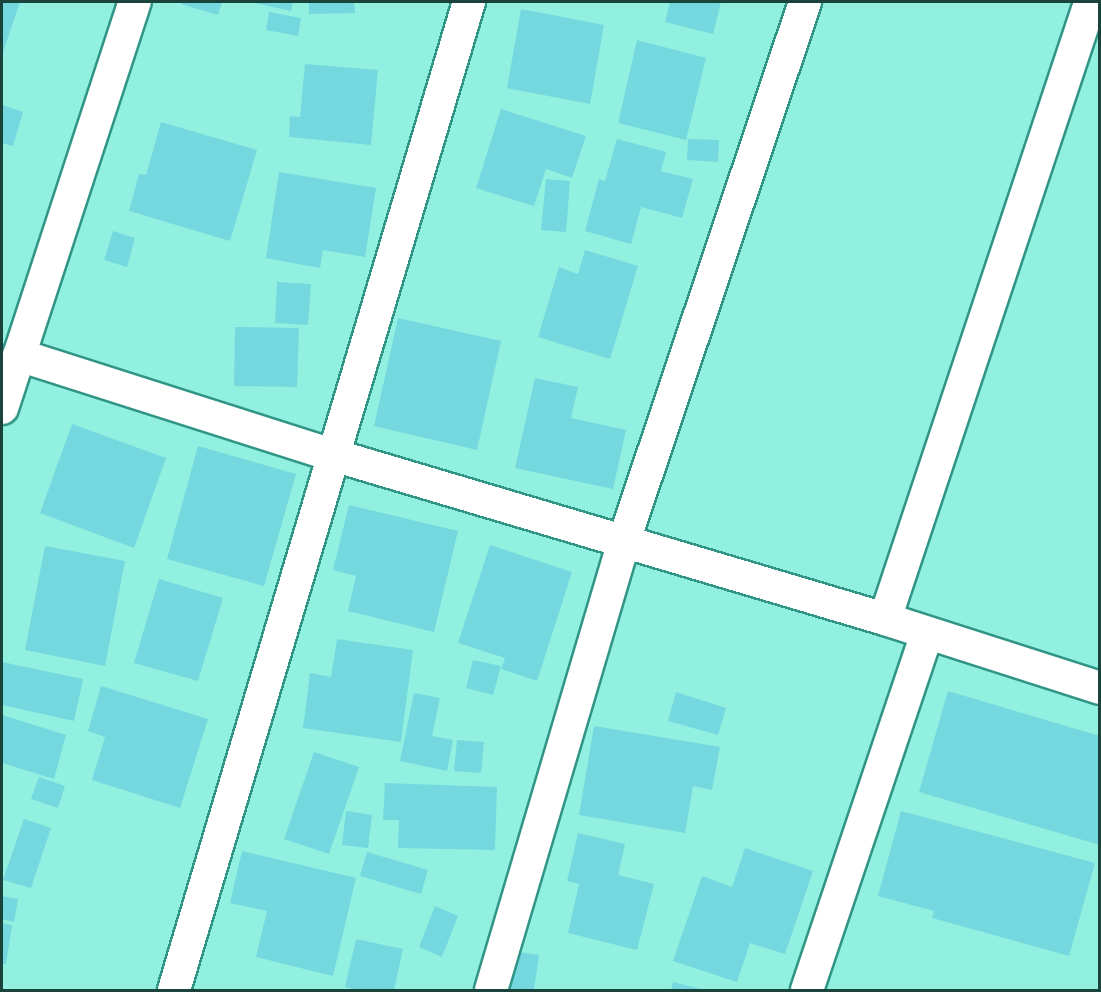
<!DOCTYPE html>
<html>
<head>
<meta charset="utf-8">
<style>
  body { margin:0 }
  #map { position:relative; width:1101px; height:992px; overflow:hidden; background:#91f0df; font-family:"Fira Sans Condensed",sans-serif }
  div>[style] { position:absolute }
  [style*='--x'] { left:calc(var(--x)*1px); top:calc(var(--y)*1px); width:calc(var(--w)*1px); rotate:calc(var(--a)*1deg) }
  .building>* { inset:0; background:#75d8df }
  .roads { filter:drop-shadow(2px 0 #319586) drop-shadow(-2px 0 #319586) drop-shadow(0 2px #319586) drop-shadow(0 -2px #319586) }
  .minor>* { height:32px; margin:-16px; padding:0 16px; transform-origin:16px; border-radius:16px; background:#fff }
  span { translate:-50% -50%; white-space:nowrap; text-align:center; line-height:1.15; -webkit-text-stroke:5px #9ffdec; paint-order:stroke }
  .frame { position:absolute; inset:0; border:3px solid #1a433c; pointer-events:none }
</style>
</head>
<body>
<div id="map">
  <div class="building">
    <div style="clip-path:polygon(2px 2px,20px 2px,2px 55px)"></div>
    <div style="clip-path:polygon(182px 2px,222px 2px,218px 15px,181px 4px)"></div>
    <div style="clip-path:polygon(250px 2px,293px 2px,291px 11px)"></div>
    <div style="clip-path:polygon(309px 2px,354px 2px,355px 13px,309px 14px)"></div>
    <div style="clip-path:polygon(670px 2px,721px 2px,713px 34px,665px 22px)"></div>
    <div style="clip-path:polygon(521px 9px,604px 25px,590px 104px,507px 88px)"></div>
    <div style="clip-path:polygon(269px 12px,301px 18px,298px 36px,266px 30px)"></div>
    <div style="clip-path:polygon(637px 40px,706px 58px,686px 140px,618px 123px)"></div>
    <div style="clip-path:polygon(305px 64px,378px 70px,371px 145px,289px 137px,290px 116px,300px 117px)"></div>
    <div style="clip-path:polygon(2px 105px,23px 112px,13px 146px,2px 143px)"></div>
    <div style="clip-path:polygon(501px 109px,586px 136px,572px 178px,546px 169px,534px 206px,476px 188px)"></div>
    <div style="clip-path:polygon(161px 122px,257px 150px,230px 241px,129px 211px,139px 174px,146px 175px)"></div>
    <div style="clip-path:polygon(617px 139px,666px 152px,661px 171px,693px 179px,682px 218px,641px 207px,631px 244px,585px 231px,599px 179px,605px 181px)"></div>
    <div style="clip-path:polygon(688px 139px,719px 140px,718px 162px,687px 160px)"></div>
    <div style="clip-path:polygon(279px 172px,376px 188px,365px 257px,323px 250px,320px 268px,266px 258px)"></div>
    <div style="clip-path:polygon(546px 179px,570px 181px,566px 232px,541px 230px)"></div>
    <div style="clip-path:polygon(113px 231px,135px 238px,127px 267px,104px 260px)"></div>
    <div style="clip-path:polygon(585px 250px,638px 266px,610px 359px,538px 337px,559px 267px,578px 274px)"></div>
    <div style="clip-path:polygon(277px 282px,311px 284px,308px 325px,275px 323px)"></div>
    <div style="clip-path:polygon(398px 318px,501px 341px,477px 450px,374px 426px)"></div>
    <div style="clip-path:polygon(235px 327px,299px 328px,297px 387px,234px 386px)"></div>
    <div style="clip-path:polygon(535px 378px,578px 387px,571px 418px,626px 430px,613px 489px,515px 468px)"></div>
    <div style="clip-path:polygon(72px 424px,166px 458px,134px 548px,40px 513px)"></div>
    <div style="clip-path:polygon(198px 446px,296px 474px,264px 586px,167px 559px)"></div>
    <div style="clip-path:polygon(349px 505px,458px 531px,434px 632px,348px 611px,356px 576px,333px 570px)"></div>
    <div style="clip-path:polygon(490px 545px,572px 572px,537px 681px,501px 669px,505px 658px,458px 643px)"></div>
    <div style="clip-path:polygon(45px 546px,125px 561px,105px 666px,25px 650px)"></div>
    <div style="clip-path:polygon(159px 579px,223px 598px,198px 681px,134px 663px)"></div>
    <div style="clip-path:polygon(337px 639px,413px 650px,401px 742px,303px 728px,310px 673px,331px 677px)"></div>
    <div style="clip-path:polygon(473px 660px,501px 666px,493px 695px,466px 688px)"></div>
    <div style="clip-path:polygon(2px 662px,83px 679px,74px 721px,2px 705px)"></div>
    <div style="clip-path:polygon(101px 686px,208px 719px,180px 808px,92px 780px,105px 737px,88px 731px)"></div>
    <div style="clip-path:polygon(948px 691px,1100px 736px,1100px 845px,919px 792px)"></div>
    <div style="clip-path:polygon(676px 692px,726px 708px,718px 735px,668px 721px)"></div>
    <div style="clip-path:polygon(414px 693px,440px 698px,432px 736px,453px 740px,447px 771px,400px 761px)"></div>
    <div style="clip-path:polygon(2px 715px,66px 735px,54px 779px,2px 763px)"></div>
    <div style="clip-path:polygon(594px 726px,720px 747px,712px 790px,693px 786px,685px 833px,579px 815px)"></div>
    <div style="clip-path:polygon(457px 740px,484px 742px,481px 773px,454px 771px)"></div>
    <div style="clip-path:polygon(314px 752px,359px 767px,329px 854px,284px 839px)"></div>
    <div style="clip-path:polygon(39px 777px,65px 786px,58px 808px,31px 799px)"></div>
    <div style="clip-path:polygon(385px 783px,497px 787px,495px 850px,398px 848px,399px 820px,383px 820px)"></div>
    <div style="clip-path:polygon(346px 811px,372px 815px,368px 848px,342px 845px)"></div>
    <div style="clip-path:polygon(901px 811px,1095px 863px,1069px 956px,932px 918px,934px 911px,878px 896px)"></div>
    <div style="clip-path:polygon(24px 819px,51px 828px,31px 888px,3px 880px)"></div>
    <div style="clip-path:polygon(578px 833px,625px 844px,618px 875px,654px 884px,637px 950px,568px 933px,579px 884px,567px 881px)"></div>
    <div style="clip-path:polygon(745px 848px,813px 871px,785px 954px,750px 943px,737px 982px,673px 961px,702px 876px,732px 887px)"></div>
    <div style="clip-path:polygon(242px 851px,356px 878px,333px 976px,256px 957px,267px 911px,230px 903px)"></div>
    <div style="clip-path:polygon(367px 852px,428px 870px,421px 894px,360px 876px)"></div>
    <div style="clip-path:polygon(2px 896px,18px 899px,14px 922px,2px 919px)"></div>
    <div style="clip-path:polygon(435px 906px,458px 916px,442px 957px,419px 947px)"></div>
    <div style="clip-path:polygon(2px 923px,12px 925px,6px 964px,2px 964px)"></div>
    <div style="clip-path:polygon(356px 939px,403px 949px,394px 990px,358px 990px,345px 987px)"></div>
    <div style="clip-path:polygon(513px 951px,539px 955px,534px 990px,507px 990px)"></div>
    <div style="clip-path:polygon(673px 982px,704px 990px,671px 990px)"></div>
  </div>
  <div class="roads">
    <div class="minor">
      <div style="--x:19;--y:355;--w:330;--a:17.7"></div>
      <div style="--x:333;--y:455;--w:576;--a:16.55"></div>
      <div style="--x:885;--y:619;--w:226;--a:17.8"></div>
      <div style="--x:2;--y:408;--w:427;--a:-71.9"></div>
      <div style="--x:885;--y:619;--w:646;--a:-71.59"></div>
      <div style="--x:174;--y:990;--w:1031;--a:-73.38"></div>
      <div style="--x:491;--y:990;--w:468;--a:-73.5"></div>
      <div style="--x:624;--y:541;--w:569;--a:-71.44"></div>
      <div style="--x:807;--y:990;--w:376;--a:-71.4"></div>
    </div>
  </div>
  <div class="frame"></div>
</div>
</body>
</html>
